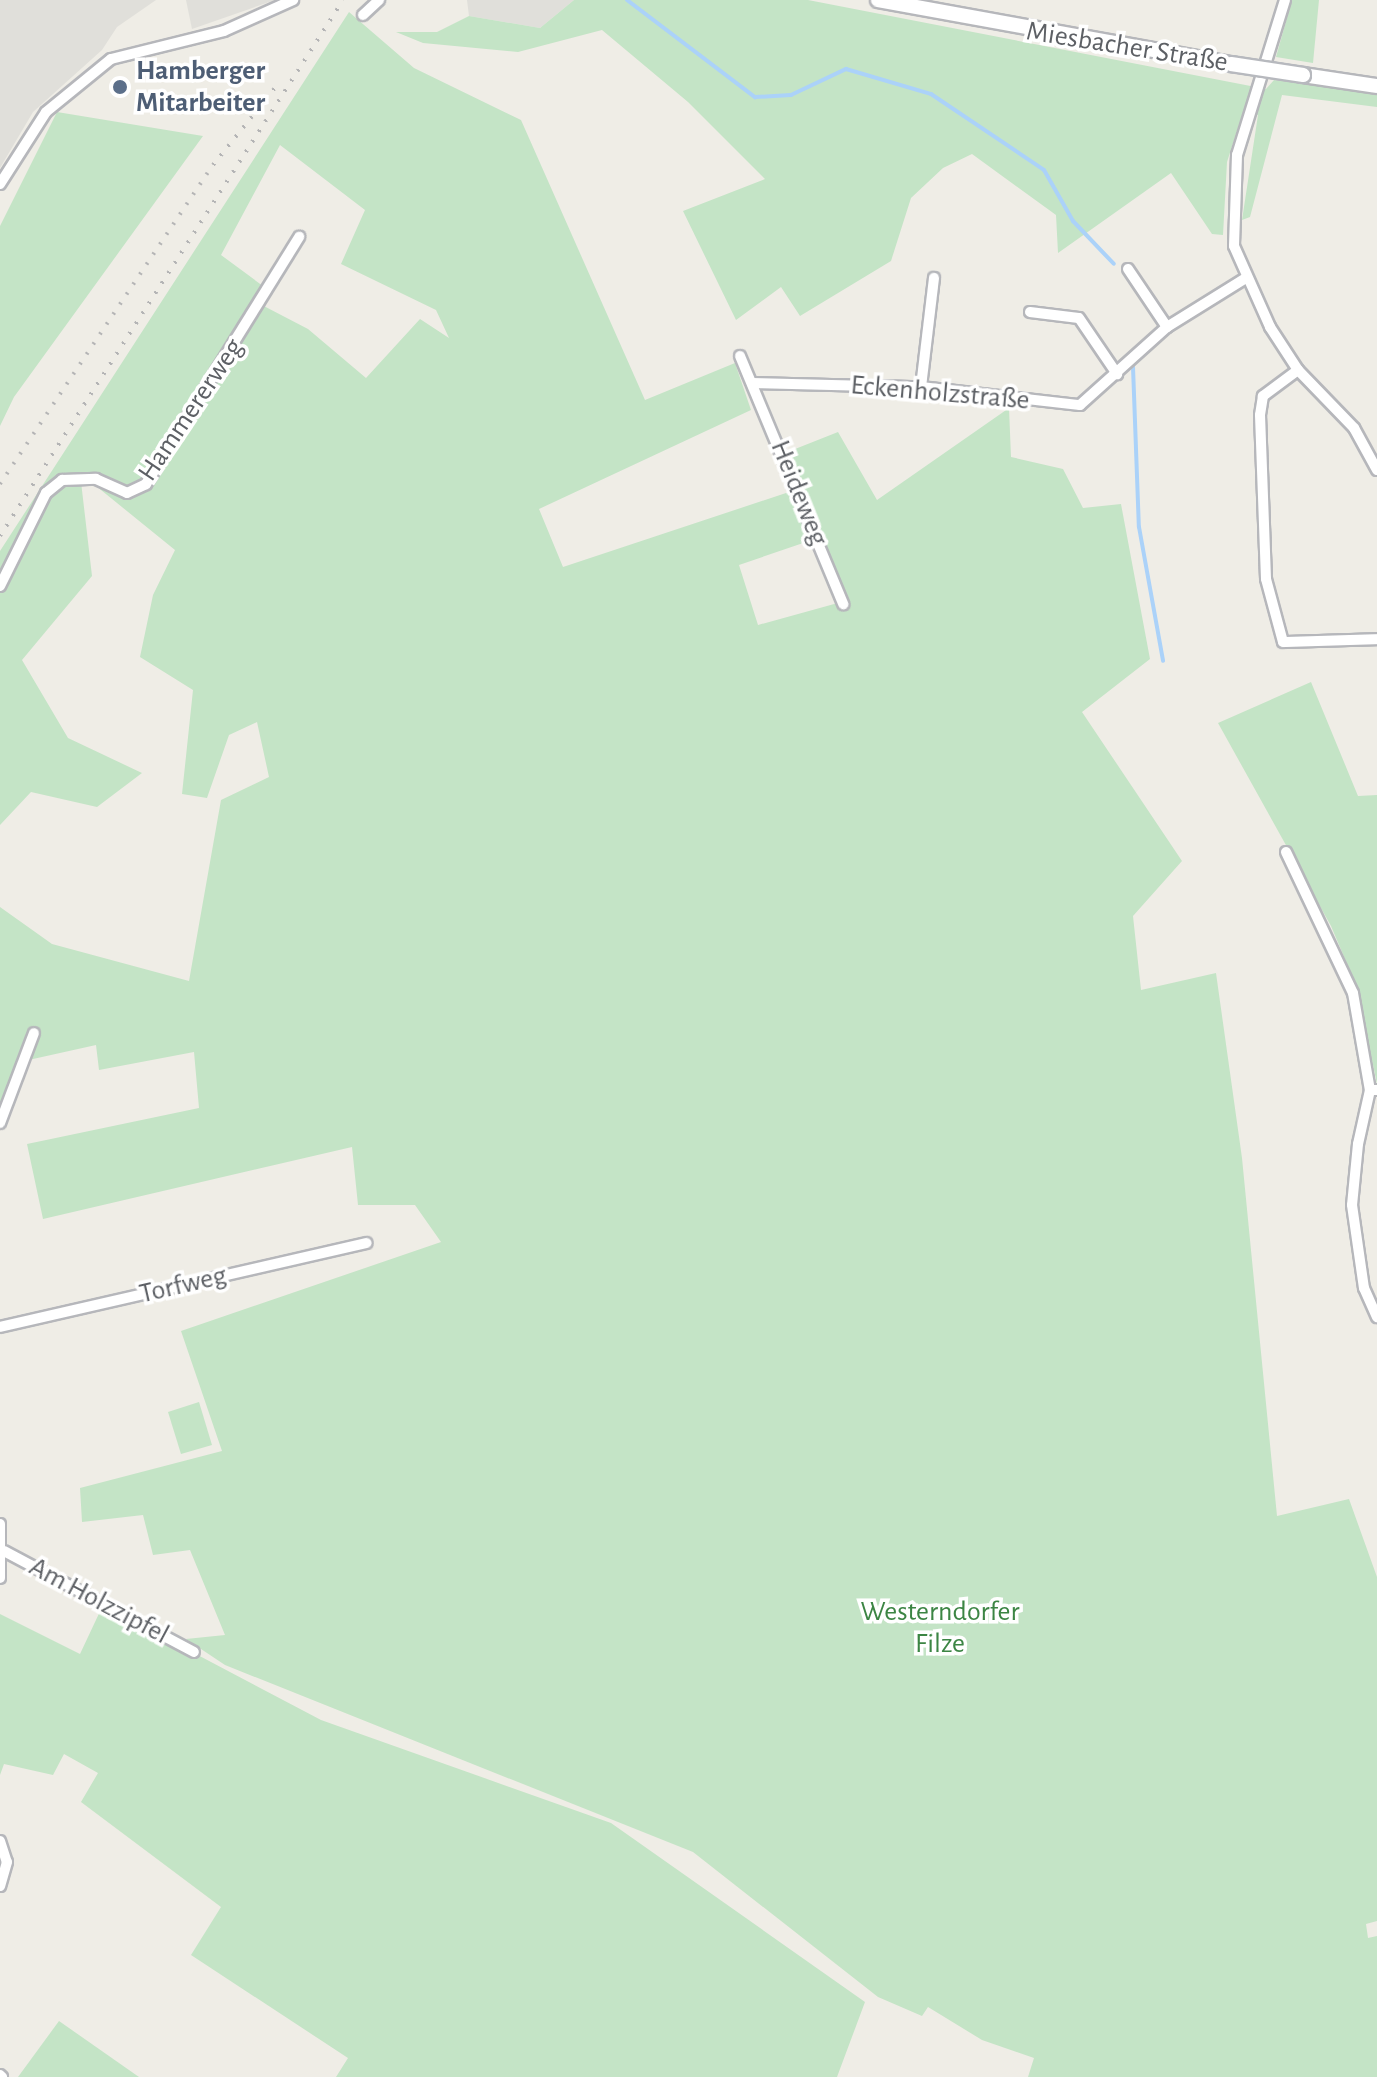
<!DOCTYPE html>
<html>
<head>
<meta charset="utf-8">
<style>
  body { margin:0 }
  #map { position:relative; width:1377px; height:2077px; overflow:hidden; background:#efede6; font-family:"Alegreya Sans",sans-serif }
  div>[style] { position:absolute }
  [style*='--x'] { left:calc(var(--x)*1px); top:calc(var(--y)*1px); width:calc(var(--w)*1px); rotate:calc(var(--a)*1deg) }
  .industrial>* { inset:0; background:#e0dfda }
  .green>* { inset:0; background:#c4e4c6 }
  .stream>* { height:4px; margin:-2px; padding:0 2px; transform-origin:2px; border-radius:2px; background:#abd2f9 }
  .roads { filter:drop-shadow(2px 0 #b6b7bb) drop-shadow(-2px 0 #b6b7bb) drop-shadow(0 2px #b6b7bb) drop-shadow(0 -2px #b6b7bb) }
  .street>* { height:10px; margin:-5px; padding:0 5px; transform-origin:5px; border-radius:5px; background:#fff }
  .secondary>* { height:14px; margin:-7px; padding:0 7px; transform-origin:7px; border-radius:7px; background:#fff }
  .rail>* { height:4px; margin-top:-2px; transform-origin:0; background:repeating-linear-gradient(90deg,#b4b4b5 0 2px,transparent 0 12px) }
  .bridges { filter:drop-shadow(2px 0 #b7b9be) drop-shadow(-2px 0 #b7b9be) drop-shadow(0 2px #b7b9be) drop-shadow(0 -2px #b7b9be) }
  .secondary-bridge>* { height:14px; margin:-7px; padding:0 7px; transform-origin:7px; border-radius:7px; background:#fff }
  .dots>* { width:22px; height:22px; translate:-50% -50%; box-sizing:border-box; border:4px solid #fff; border-radius:50% }
  span { translate:-50% -50%; white-space:nowrap; text-align:center; line-height:1.15; -webkit-text-stroke:7px #fff; paint-order:stroke }
  .street-label { font-size:28px; color:#5d6065 }
  .service-label { font-size:28px; color:#4e5e75; font-weight:700 }
  .left { translate:0 -50%; text-align:left }
  .park-label { font-size:28px; color:#3c8544 }
</style>
</head>
<body>
<div id="map">
  <div class="industrial">
    <div style="clip-path:polygon(0 0,156px 0,117px 27px,102px 50px,33px 112px,0 168px)"></div>
    <div style="clip-path:polygon(186px 0,275px 0,192px 29px)"></div>
    <div style="clip-path:polygon(467px 0,574px 0,540px 28px,469px 16px)"></div>
  </div>
  <div class="green">
    <div style="clip-path:polygon(574px 0,808px 0,1266px 89px,1274px 80px,1377px 92px,1377px 107px,1282px 95px,1250px 217px,1242px 220px,1258px 115px,1243px 112px,1227px 162px,1223px 235px,1212px 234px,1171px 173px,1058px 253px,1056px 215px,972px 154px,943px 168px,911px 198px,891px 261px,800px 316px,781px 287px,736px 320px,683px 211px,765px 179px,688px 102px,602px 30px,518px 52px,423px 43px,396px 32px,437px 32px,469px 16px,540px 28px)"></div>
    <div style="clip-path:polygon(1292px 0,1319px 0,1313px 63px,1276px 57px)"></div>
    <div style="clip-path:polygon(evenodd,349px 12px,414px 68px,521px 120px,645px 400px,735px 363px,751px 410px,539px 509px,563px 567px,792px 491px,812px 540px,739px 565px,758px 625px,845px 601px,785px 453px,838px 432px,877px 500px,1009px 408px,1011px 457px,1063px 469px,1083px 508px,1121px 504px,1150px 659px,1082px 712px,1182px 861px,1133px 916px,1141px 990px,1216px 973px,1242px 1158px,1277px 1516px,1349px 1499px,1377px 1577px,1377px 1921px,1366px 1924px,1368px 1938px,1377px 1936px,1377px 2077px,1028px 2077px,1034px 2058px,982px 2040px,928px 2007px,922px 2016px,878px 1997px,693px 1852px,225px 1665px,186px 1639px,225px 1635px,190px 1550px,153px 1555px,143px 1515px,82px 1522px,80px 1488px,222px 1451px,181px 1331px,441px 1242px,415px 1205px,358px 1205px,352px 1147px,43px 1219px,27px 1144px,199px 1108px,194px 1052px,99px 1070px,96px 1045px,24px 1061px,0 1116px,0 907px,52px 944px,189px 981px,221px 800px,269px 777px,257px 722px,229px 735px,207px 798px,182px 794px,193px 690px,140px 657px,153px 595px,175px 550px,80px 473px,92px 576px,22px 660px,68px 738px,142px 773px,97px 807px,31px 792px,0 825px,0 551px,349px 12px,280px 145px,365px 210px,341px 264px,436px 310px,449px 338px,420px 319px,366px 378px,308px 329px,258px 303px,267px 289px,221px 255px,280px 145px)"></div>
    <div style="clip-path:polygon(57px 112px,203px 136px,14px 397px,0 426px,0 226px)"></div>
    <div style="clip-path:polygon(1311px 682px,1358px 796px,1377px 795px,1377px 1084px,1356px 985px,1331px 926px,1218px 723px)"></div>
    <div style="clip-path:polygon(199px 1402px,212px 1445px,181px 1454px,168px 1412px)"></div>
    <div style="clip-path:polygon(103px 1605px,321px 1720px,611px 1823px,865px 2002px,837px 2077px,336px 2077px,348px 2058px,191px 1955px,221px 1907px,81px 1802px,98px 1773px,64px 1754px,53px 1775px,4px 1764px,0 1775px,0 1614px,80px 1654px)"></div>
    <div style="clip-path:polygon(59px 2021px,139px 2077px,18px 2077px)"></div>
  </div>
  <div class="stream">
    <div style="--x:627;--y:0;--w:161;--a:37.2"></div>
    <div style="--x:755;--y:97;--w:36;--a:-3"></div>
    <div style="--x:791;--y:95;--w:61;--a:-25.3"></div>
    <div style="--x:846;--y:69;--w:89;--a:16.4"></div>
    <div style="--x:931;--y:94;--w:136;--a:33.9"></div>
    <div style="--x:1044;--y:170;--w:59;--a:60.4"></div>
    <div style="--x:1073;--y:221;--w:59;--a:46.4"></div>
    <div style="--x:1133;--y:367;--w:160;--a:87.9"></div>
    <div style="--x:1139;--y:527;--w:136;--a:79.8"></div>
  </div>
  <div class="roads">
    <div class="street">
      <div style="--x:1285;--y:0;--w:162;--a:107.2"></div>
      <div style="--x:1237;--y:155;--w:91;--a:91.9"></div>
      <div style="--x:1234;--y:246;--w:89;--a:66"></div>
      <div style="--x:1270;--y:327;--w:51;--a:56.9"></div>
      <div style="--x:1298;--y:370;--w:81;--a:46"></div>
      <div style="--x:1354;--y:428;--w:48;--a:61.3"></div>
      <div style="--x:363;--y:15;--w:22;--a:-43"></div>
      <div style="--x:0;--y:184;--w:85;--a:-57.4"></div>
      <div style="--x:46;--y:112;--w:84;--a:-39.2"></div>
      <div style="--x:111;--y:59;--w:116;--a:-13.9"></div>
      <div style="--x:224;--y:31;--w:76;--a:-24.2"></div>
      <div style="--x:1128;--y:269;--w:70;--a:56.1"></div>
      <div style="--x:1030;--y:312;--w:49;--a:7"></div>
      <div style="--x:1079;--y:318;--w:68;--a:55.8"></div>
      <div style="--x:740;--y:356;--w:269;--a:67.4"></div>
      <div style="--x:1298;--y:370;--w:44;--a:143.4"></div>
      <div style="--x:1263;--y:396;--w:19;--a:99"></div>
      <div style="--x:1260;--y:415;--w:164;--a:87.9"></div>
      <div style="--x:1266;--y:579;--w:65;--a:74.9"></div>
      <div style="--x:1283;--y:642;--w:94;--a:-1.8"></div>
      <div style="--x:752;--y:383;--w:169;--a:1.4"></div>
      <div style="--x:921;--y:387;--w:160;--a:6.5"></div>
      <div style="--x:1080;--y:405;--w:117;--a:-41.9"></div>
      <div style="--x:1167;--y:327;--w:91;--a:-31.9"></div>
      <div style="--x:921;--y:387;--w:110;--a:-83.2"></div>
      <div style="--x:0;--y:586;--w:104;--a:-63.7"></div>
      <div style="--x:46;--y:493;--w:21;--a:-39"></div>
      <div style="--x:62;--y:480;--w:34;--a:-2"></div>
      <div style="--x:96;--y:479;--w:34;--a:24"></div>
      <div style="--x:127;--y:493;--w:21;--a:-25"></div>
      <div style="--x:146;--y:484;--w:291;--a:-58.2"></div>
      <div style="--x:1286;--y:852;--w:156;--a:64.6"></div>
      <div style="--x:1353;--y:993;--w:98;--a:80.1"></div>
      <div style="--x:1377;--y:1090;--w:7;--a:180"></div>
      <div style="--x:1370;--y:1090;--w:55;--a:102.5"></div>
      <div style="--x:1358;--y:1144;--w:61;--a:95.6"></div>
      <div style="--x:1352;--y:1205;--w:84;--a:81.8"></div>
      <div style="--x:1364;--y:1288;--w:32;--a:66"></div>
      <div style="--x:0;--y:1123;--w:96;--a:-69.3"></div>
      <div style="--x:0;--y:1327;--w:376;--a:-12.9"></div>
      <div style="--x:0;--y:1524;--w:54;--a:90"></div>
      <div style="--x:4;--y:1551;--w:215;--a:28"></div>
      <div style="--x:0;--y:1841;--w:22;--a:72"></div>
      <div style="--x:7;--y:1862;--w:25;--a:106"></div>
      <div style="--x:0;--y:2075;--w:3;--a:45"></div>
    </div>
    <div class="secondary">
      <div style="--x:878;--y:0;--w:359;--a:10.3"></div>
      <div style="--x:1303;--y:75;--w:75;--a:8.5"></div>
    </div>
  </div>
  <div class="rail">
    <div style="--x:0;--y:484;--w:384;--a:-56.3"></div>
    <div style="--x:213;--y:165;--w:99;--a:-51.2"></div>
    <div style="--x:0;--y:536;--w:636;--a:-57.38"></div>
  </div>
  <div class="bridges">
    <div class="secondary-bridge">
      <div style="--x:1231;--y:64;--w:73;--a:8.7"></div>
    </div>
  </div>
  <div class="dots">
    <div style="left:120px;top:87px;background:#5c6f8a"></div>
  </div>
  <div class="street-label">
    <span style="left:1127px;top:47px;rotate:9deg">Miesbacher Straße</span>
    <span style="left:940px;top:393px;rotate:5deg">Eckenholzstraße</span>
    <span style="left:191px;top:410px;rotate:-56deg">Hammererweg</span>
    <span style="left:799px;top:493px;rotate:68deg">Heideweg</span>
    <span style="left:183px;top:1285px;rotate:-13deg">Torfweg</span>
    <span style="left:99px;top:1601px;rotate:28deg">Am Holzzipfel</span>
  </div>
  <div class="service-label">
    <span class="left" style="left:136px;top:87px">Hamberger<br>Mitarbeiter</span>
  </div>
  <div class="park-label">
    <span style="left:940px;top:1628px">Westerndorfer<br>Filze</span>
  </div>
</div>
</body>
</html>
